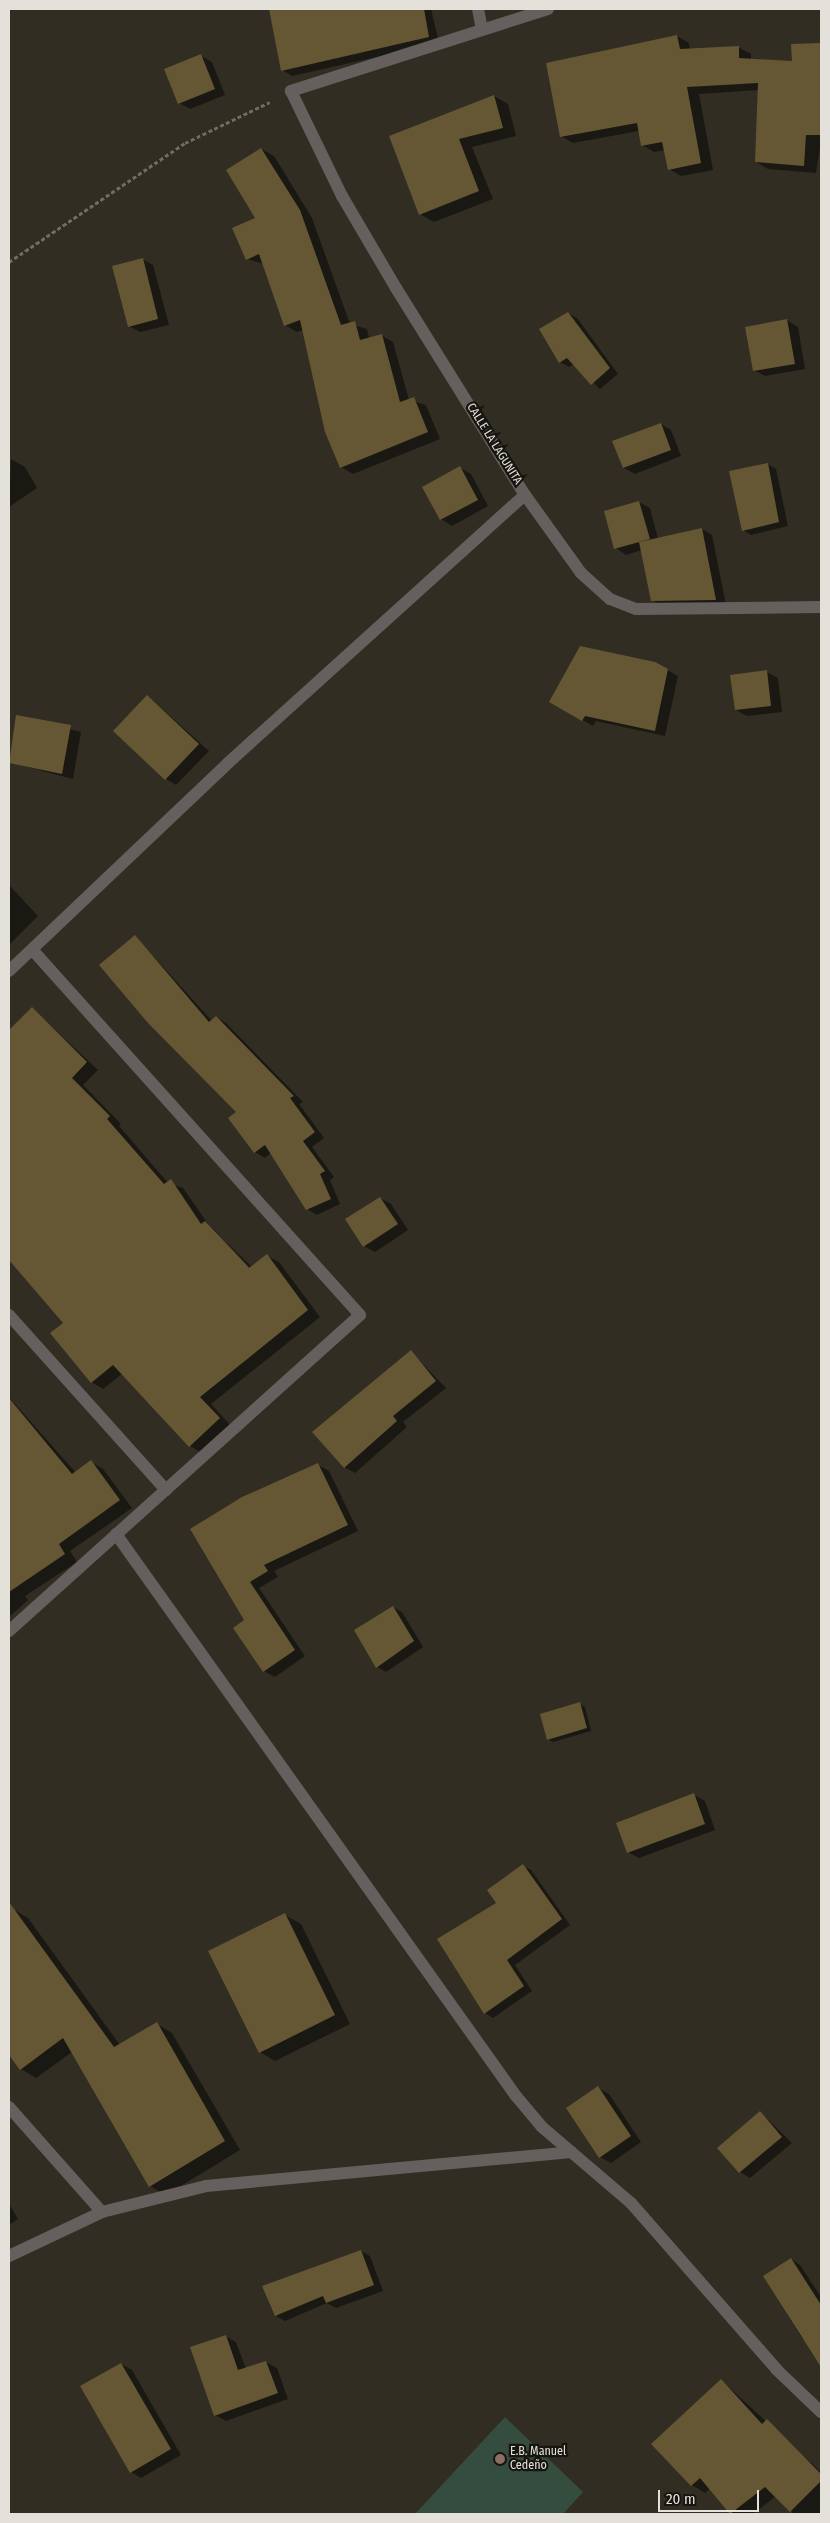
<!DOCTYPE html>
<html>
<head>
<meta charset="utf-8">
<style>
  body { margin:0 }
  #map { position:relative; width:830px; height:2523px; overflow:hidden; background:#312d22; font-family:"Fira Sans Condensed",sans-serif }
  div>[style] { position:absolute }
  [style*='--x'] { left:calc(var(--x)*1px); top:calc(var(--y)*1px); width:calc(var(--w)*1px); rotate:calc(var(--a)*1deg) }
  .green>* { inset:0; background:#354d3e }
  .shadow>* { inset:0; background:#0007 }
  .building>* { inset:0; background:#655734 }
  .path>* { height:3px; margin-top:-1.5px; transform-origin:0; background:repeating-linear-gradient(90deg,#706c63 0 4px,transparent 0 6.5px) }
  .minor>* { height:12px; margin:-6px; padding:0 6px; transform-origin:6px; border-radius:6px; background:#655f5d }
  .dots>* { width:14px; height:14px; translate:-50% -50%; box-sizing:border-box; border:2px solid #171510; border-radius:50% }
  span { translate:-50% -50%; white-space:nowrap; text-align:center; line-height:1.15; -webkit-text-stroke:4.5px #171510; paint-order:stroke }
  .street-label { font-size:12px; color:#e4e1da }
  .poi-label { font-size:12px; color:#e4e1da }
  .left { translate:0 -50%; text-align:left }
  .frame { position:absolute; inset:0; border:10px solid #e4e1da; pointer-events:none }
  .scale { position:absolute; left:658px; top:2490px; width:101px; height:22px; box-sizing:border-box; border:2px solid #e4e1da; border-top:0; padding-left:6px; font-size:15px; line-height:18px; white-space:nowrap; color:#e4e1da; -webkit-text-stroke:4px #171510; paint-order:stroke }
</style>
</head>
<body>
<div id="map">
  <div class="green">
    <div style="clip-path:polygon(505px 2417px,583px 2492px,563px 2514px,415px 2514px)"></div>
  </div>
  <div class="shadow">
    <div style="clip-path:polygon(270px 9px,431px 9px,439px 43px,292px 76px,282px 70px)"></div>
    <div style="clip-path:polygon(677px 36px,689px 43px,690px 50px,738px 47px,751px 54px,751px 60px,793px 62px,793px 45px,821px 44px,821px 141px,816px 173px,768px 169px,756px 162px,759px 90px,699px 94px,713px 170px,681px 176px,669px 169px,665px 150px,654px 152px,642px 145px,639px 131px,573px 143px,561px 136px)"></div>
    <div style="clip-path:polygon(201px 56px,212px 62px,225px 95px,190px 109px,179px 103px)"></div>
    <div style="clip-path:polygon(494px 96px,508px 104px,516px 136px,472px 147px,493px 199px,434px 222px,420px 214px,390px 137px)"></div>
    <div style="clip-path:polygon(261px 149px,274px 156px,312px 218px,350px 324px,367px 329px,369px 338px,381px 335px,393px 342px,409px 400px,426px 405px,440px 439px,353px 474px,341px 467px,303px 330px,297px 332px,285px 325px,264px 264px,247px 259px,257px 219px)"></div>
    <div style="clip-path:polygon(142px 259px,153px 265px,169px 325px,140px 332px,129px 326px)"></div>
    <div style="clip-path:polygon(568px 313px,577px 318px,618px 374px,600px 389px,574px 364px,569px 367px,560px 362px)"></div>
    <div style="clip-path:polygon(787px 320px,798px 327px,805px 369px,765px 376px,754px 370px)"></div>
    <div style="clip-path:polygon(661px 424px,671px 430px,681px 456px,635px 474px,624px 468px,614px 442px)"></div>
    <div style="clip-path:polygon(11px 459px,25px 467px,37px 488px,9px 507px)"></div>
    <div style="clip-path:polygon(768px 464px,776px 469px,788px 526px,751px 535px,743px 530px)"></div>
    <div style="clip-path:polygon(460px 468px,471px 474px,488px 506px,452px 526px,441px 519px,424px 487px)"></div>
    <div style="clip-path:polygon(639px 502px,650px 508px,658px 539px,702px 529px,712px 535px,726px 605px,663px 606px,652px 600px,642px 550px,626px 555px,616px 548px)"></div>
    <div style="clip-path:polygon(655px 663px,678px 676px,665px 736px,596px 721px,593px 726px,551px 702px)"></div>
    <div style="clip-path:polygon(767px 672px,778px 678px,782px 712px,747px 716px,736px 710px)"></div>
    <div style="clip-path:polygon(148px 696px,209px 751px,176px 785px,166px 779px)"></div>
    <div style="clip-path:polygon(17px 716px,81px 732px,73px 779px,9px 762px)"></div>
    <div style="clip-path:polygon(9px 885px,38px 916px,9px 945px)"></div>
    <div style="clip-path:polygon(135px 936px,212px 1021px,216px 1017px,226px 1023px,303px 1102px,299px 1104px,324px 1138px,312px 1147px,334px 1177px,330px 1180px,340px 1204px,317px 1215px,307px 1209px,271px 1153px,265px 1158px,255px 1152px,238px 1113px)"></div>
    <div style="clip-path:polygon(evenodd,32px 1008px,98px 1070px,83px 1085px,121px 1124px,119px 1126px,168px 1183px,183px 1188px,208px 1224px,252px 1267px,267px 1256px,279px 1262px,320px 1317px,211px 1404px,231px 1426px,202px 1453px,190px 1446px,122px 1374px,103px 1389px,91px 1382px,65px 1323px,9px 1258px,9px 1032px,32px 1008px,215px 1230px,254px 1272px,252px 1274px,213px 1231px,215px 1230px)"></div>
    <div style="clip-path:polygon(380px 1198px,391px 1204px,408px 1230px,375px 1252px,364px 1246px)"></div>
    <div style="clip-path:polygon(411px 1352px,446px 1388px,403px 1422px,407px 1427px,355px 1473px,344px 1467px)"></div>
    <div style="clip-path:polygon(9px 1397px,76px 1473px,91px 1462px,103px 1469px,132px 1508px,70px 1551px,77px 1562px,25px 1596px,28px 1600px,9px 1617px)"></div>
    <div style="clip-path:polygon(318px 1465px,329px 1471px,358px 1531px,274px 1571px,278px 1577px,259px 1588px,305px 1656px,275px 1677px,264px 1671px,246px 1621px,192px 1529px)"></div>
    <div style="clip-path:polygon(393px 1607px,402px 1612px,423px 1647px,386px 1672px,377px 1667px)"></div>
    <div style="clip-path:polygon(580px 1704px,585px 1707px,591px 1731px,553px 1742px,548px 1739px)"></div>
    <div style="clip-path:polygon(694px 1795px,705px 1801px,715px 1830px,639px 1858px,628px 1852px)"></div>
    <div style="clip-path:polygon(523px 1866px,531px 1870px,570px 1925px,515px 1965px,532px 1991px,493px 2018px,485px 2013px,498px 1903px)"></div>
    <div style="clip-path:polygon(13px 1909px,28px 1918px,120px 2045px,157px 2024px,172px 2033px,240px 2150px,166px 2195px,150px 2186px,72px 2052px,36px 2078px,21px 2069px,9px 2053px,9px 1912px)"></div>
    <div style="clip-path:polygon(285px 1915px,301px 1924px,350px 2024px,275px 2061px,260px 2052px)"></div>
    <div style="clip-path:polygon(598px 2088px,609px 2094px,641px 2142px,611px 2163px,600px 2157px)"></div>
    <div style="clip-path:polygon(760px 2112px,792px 2143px,750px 2178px,740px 2172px)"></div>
    <div style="clip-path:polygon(9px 2204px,18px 2219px,9px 2225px)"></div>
    <div style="clip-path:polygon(361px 2251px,370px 2256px,383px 2291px,336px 2308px,327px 2303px,285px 2321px,276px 2316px)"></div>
    <div style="clip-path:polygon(791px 2259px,800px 2265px,821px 2297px,821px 2358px,801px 2337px,765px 2277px)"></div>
    <div style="clip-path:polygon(225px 2336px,236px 2342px,246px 2369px,266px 2362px,277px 2368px,288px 2399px,226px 2421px,215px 2415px)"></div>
    <div style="clip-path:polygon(121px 2364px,132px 2370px,181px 2455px,141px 2478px,131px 2472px)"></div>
    <div style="clip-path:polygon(721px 2380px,821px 2472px,821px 2514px,794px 2514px,776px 2496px,753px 2514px,731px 2514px,710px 2488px,705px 2493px,692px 2485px,653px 2444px)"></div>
  </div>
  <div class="building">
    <div style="clip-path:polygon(269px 9px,424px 9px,429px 37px,281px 71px)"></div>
    <div style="clip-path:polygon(677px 35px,680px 49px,739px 46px,739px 58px,792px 61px,791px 44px,821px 43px,821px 135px,806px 135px,804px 166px,755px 162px,758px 83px,687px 87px,701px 163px,668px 170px,662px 142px,641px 146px,637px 123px,560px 137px,546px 63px)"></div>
    <div style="clip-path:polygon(201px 54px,215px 89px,178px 104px,164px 69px)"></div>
    <div style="clip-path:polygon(494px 95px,503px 128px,459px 139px,479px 191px,419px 215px,389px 136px)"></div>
    <div style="clip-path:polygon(261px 148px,300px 210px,341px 325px,355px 321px,360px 340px,382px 334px,400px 402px,414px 397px,428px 432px,340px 468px,325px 432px,300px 320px,284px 326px,259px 254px,246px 260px,232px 228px,255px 218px,226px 170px)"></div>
    <div style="clip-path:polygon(143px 258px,158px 319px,128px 327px,112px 266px)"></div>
    <div style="clip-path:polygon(568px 312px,610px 368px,591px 385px,567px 358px,559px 363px,539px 329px)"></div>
    <div style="clip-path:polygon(787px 319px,795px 364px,753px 371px,745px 327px)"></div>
    <div style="clip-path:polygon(661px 423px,671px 450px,623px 468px,612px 441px)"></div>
    <div style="clip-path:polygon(768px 463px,779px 522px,742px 531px,729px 471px)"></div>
    <div style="clip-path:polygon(460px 466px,478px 500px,440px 520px,422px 487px)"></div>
    <div style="clip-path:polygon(639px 501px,650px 539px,614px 549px,604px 511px)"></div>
    <div style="clip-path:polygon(702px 528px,716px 600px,651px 601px,639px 542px)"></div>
    <div style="clip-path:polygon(580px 646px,655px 662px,668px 669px,655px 731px,585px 716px,582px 721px,549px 702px)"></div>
    <div style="clip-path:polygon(767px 670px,771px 706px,735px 710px,730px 675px)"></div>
    <div style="clip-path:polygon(147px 695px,199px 744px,165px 780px,113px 731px)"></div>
    <div style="clip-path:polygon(16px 715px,71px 725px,62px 774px,9px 763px)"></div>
    <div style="clip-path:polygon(135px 935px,209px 1022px,216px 1016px,294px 1096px,290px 1098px,315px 1132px,303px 1141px,325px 1171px,320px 1174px,331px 1199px,306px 1210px,265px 1145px,254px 1153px,228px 1118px,236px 1112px,148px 1023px,99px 965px)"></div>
    <div style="clip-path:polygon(32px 1007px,87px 1062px,72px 1078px,110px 1116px,107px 1119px,164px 1184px,171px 1179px,201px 1224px,205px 1221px,249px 1268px,267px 1254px,308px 1310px,200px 1397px,220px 1418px,189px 1447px,113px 1365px,91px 1383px,50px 1333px,63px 1323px,9px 1260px,9px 1030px)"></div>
    <div style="clip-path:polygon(380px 1197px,398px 1224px,363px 1247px,345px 1219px)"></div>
    <div style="clip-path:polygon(411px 1350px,436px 1381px,393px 1416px,397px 1421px,344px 1468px,312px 1432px)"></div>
    <div style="clip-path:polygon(9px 1398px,72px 1474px,91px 1460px,120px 1500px,59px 1544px,65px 1554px,9px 1592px)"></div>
    <div style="clip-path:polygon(318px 1463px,348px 1525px,264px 1565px,268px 1571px,250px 1582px,295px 1650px,263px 1672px,233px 1628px,244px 1620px,190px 1529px,242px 1497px)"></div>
    <div style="clip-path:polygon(393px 1606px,414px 1641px,376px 1668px,354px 1630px)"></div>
    <div style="clip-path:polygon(580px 1702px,587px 1728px,547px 1740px,540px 1714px)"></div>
    <div style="clip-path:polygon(694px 1793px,705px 1824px,627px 1853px,616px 1823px)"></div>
    <div style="clip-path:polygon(523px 1864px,562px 1919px,507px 1960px,524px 1986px,484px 2014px,437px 1939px,496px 1903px,487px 1890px)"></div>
    <div style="clip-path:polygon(9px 1902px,114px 2047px,157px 2022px,225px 2141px,149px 2187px,63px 2038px,20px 2070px,9px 2055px)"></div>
    <div style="clip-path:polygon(285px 1913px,335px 2015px,259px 2053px,208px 1951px)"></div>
    <div style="clip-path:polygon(598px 2086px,631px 2136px,599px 2158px,566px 2108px)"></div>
    <div style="clip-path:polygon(760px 2111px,782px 2137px,739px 2173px,717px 2148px)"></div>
    <div style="clip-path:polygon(361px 2250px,374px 2285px,326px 2303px,323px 2296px,275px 2316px,262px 2286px)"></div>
    <div style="clip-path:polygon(791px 2258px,821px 2305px,821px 2367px,763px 2276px)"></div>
    <div style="clip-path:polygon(226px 2335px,238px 2370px,266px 2361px,278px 2393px,214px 2416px,190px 2347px)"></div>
    <div style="clip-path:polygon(121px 2363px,171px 2449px,130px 2473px,80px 2386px)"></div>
    <div style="clip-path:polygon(721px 2379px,762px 2424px,767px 2419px,821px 2474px,821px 2481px,790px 2512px,765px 2487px,730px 2514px,700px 2478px,691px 2486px,651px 2444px)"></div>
  </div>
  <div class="path">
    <div style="--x:9;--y:262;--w:212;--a:-34.1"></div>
    <div style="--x:185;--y:143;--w:94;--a:-25.8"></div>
  </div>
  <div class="minor">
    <div style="--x:478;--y:9;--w:21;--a:79"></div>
    <div style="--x:548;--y:9;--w:270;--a:162.3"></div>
    <div style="--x:291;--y:91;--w:117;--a:64.1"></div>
    <div style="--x:342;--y:196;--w:107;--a:59.6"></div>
    <div style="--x:396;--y:288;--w:244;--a:58.1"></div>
    <div style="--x:525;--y:495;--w:96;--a:54.3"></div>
    <div style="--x:581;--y:573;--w:39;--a:42"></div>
    <div style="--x:610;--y:599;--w:28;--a:21"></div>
    <div style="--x:636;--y:609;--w:185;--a:-0.6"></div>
    <div style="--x:9;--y:971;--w:302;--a:-43.5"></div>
    <div style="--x:228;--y:763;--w:400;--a:-42.1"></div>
    <div style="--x:9;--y:1315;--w:235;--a:48.1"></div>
    <div style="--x:116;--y:1534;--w:690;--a:54.56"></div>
    <div style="--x:516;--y:2096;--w:40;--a:50"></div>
    <div style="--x:542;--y:2127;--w:117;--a:40.5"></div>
    <div style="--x:631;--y:2203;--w:222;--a:48.8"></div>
    <div style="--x:777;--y:2370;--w:61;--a:43.7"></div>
    <div style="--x:9;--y:1631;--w:472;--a:-42"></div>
    <div style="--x:360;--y:1315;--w:491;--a:-131.9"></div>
    <div style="--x:9;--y:2107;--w:140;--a:48.5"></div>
    <div style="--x:9;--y:2256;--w:103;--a:-25.3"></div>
    <div style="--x:102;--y:2212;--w:107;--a:-14"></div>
    <div style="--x:206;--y:2186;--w:367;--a:-5.3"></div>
  </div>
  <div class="dots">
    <div style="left:500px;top:2459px;background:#8d6e63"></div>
  </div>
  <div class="street-label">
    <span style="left:494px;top:444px;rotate:58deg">CALLE LA LAGUNITA</span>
  </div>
  <div class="poi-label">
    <span class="left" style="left:510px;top:2459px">E.B. Manuel<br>Cedeño</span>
  </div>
  <div class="frame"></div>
  <div class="scale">20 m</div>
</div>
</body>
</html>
